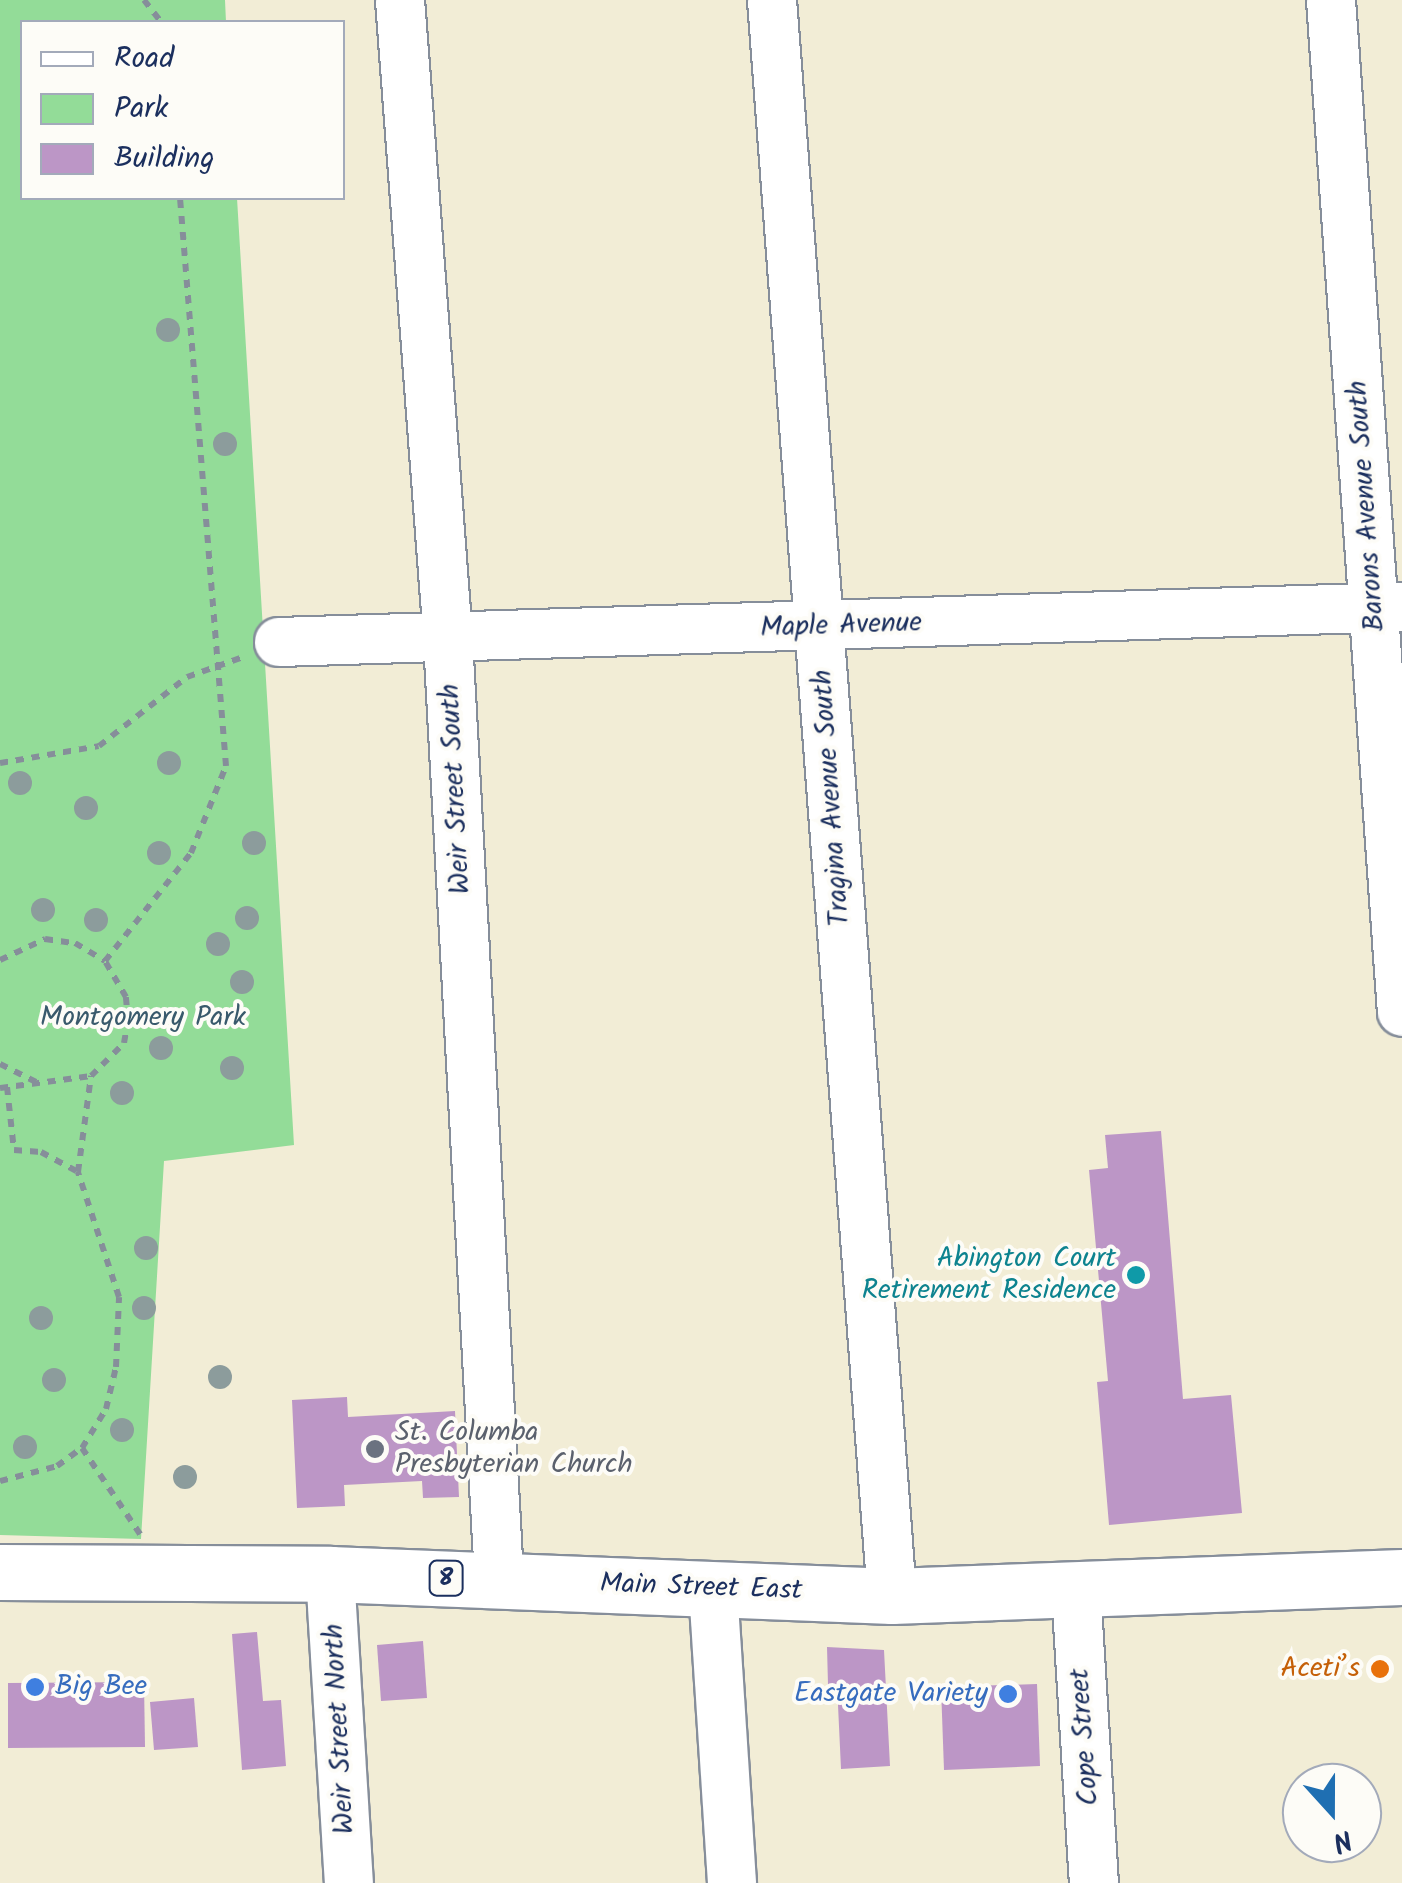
<!DOCTYPE html>
<html>
<head>
<meta charset="utf-8">
<style>
  body { margin:0 }
  #map { position:relative; width:1402px; height:1883px; overflow:hidden; background:#f2edd6; font-family:Kalam,sans-serif }
  div>[style] { position:absolute }
  [style*='--x'] { left:calc(var(--x)*1px); top:calc(var(--y)*1px); width:calc(var(--w)*1px); rotate:calc(var(--a)*1deg) }
  .green>* { inset:0; background:#93dc98 }
  .building>* { inset:0; background:#bc96c6 }
  .path>* { height:6px; margin-top:-3px; transform-origin:0; background:repeating-linear-gradient(90deg,#868e9a 0 8px,transparent 0 16px) }
  .roads { filter:drop-shadow(2px 0 #868e9a) drop-shadow(-2px 0 #868e9a) drop-shadow(0 2px #868e9a) drop-shadow(0 -2px #868e9a) }
  .minor>* { height:48px; margin:-24px; padding:0 24px; transform-origin:24px; border-radius:24px; background:#fff }
  .major>* { height:55px; margin:-27.5px; padding:0 27.5px; transform-origin:27.5px; border-radius:27.5px; background:#fff }
  .trees>* { width:24px; height:24px; margin:-12px; border-radius:50%; background:#8c9c9c }
  .dots>* { width:28px; height:28px; translate:-50% -50%; box-sizing:border-box; border:5px solid #fdfcf7; border-radius:50% }
  span { translate:-50% -50%; white-space:nowrap; text-align:center; line-height:1.15; -webkit-text-stroke:8px #fdfcf7; paint-order:stroke }
  .shield-label span { padding:2px 8px; background:#fdfcf7; border:2px solid; border-radius:8px; -webkit-text-stroke-width:0 }
  .shield-label { font-size:25px; color:#1b2f5e; font-weight:700 }
  .street-label { font-size:28px; color:#1b2f5e }
  .park-label { font-size:28px; color:#395a6c }
  .culture-label { font-size:28px; color:#0d838f }
  .right { translate:-100% -50%; text-align:right }
  .worship-label { font-size:28px; color:#5b616d }
  .left { translate:0 -50%; text-align:left }
  .food-label { font-size:28px; color:#c56008 }
  .shop-label { font-size:28px; color:#366cbe }
  .legend { position:absolute; left:20px; top:20px; width:325px; height:180px; box-sizing:border-box; background:#fdfcf7; border:2px solid #a3aaba; margin:0; padding:12px 18px; list-style:none; font-size:30px; color:#1b2f5e }
  .legend li { display:flex; align-items:center; gap:20px; height:50px }
  .legend b { width:50px; border:2px solid #a3aaba }
  .north { position:absolute; left:1282px; top:1763px; width:100px; height:100px; box-sizing:border-box; background:#fdfcf7; border:2px solid #a3aaba; border-radius:50%; rotate:159deg; font-size:28px; font-weight:700; line-height:40px; text-align:center; color:#1b2f5e }
  .north::after { content:''; display:block; margin:auto; width:35px; height:45px; background:#1f6fb2; clip-path:polygon(50% 0,100% 100%,50% 72%,0 100%) }
</style>
</head>
<body>
<div id="map">
  <div class="green">
    <div style="clip-path:polygon(0 0,225px 0,226px 22px,22px 22px,22px 198px,237px 198px,294px 1145px,164px 1161px,141px 1539px,0 1535px)"></div>
  </div>
  <div class="building">
    <div style="clip-path:polygon(1161px 1131px,1183px 1399px,1231px 1395px,1242px 1513px,1109px 1525px,1097px 1382px,1108px 1381px,1089px 1170px,1108px 1168px,1105px 1135px)"></div>
    <div style="clip-path:polygon(347px 1397px,348px 1417px,455px 1411px,459px 1497px,423px 1498px,422px 1481px,344px 1485px,345px 1506px,297px 1508px,292px 1400px)"></div>
    <div style="clip-path:polygon(257px 1632px,263px 1701px,281px 1700px,286px 1766px,242px 1770px,232px 1634px)"></div>
    <div style="clip-path:polygon(423px 1641px,427px 1698px,381px 1701px,377px 1645px)"></div>
    <div style="clip-path:polygon(827px 1647px,884px 1650px,890px 1766px,841px 1769px,837px 1684px,828px 1685px)"></div>
    <div style="clip-path:polygon(144px 1682px,145px 1747px,8px 1748px,8px 1683px)"></div>
    <div style="clip-path:polygon(1037px 1684px,1040px 1766px,944px 1770px,941px 1687px)"></div>
    <div style="clip-path:polygon(194px 1698px,198px 1747px,154px 1750px,150px 1702px)"></div>
  </div>
  <div class="path">
    <div style="--x:144;--y:0;--w:28;--a:52"></div>
    <div style="--x:0;--y:763;--w:100;--a:-9.7"></div>
    <div style="--x:99;--y:746;--w:112;--a:-38.1"></div>
    <div style="--x:187;--y:677;--w:63;--a:-19.6"></div>
    <div style="--x:0;--y:960;--w:50;--a:-25"></div>
    <div style="--x:45;--y:939;--w:30;--a:8"></div>
    <div style="--x:75;--y:943;--w:35;--a:31"></div>
    <div style="--x:0;--y:1064;--w:42;--a:26.6"></div>
    <div style="--x:7;--y:1087;--w:63;--a:83.7"></div>
    <div style="--x:14;--y:1150;--w:27;--a:4"></div>
    <div style="--x:41;--y:1152;--w:42;--a:28.4"></div>
    <div style="--x:0;--y:1088;--w:92;--a:-7.5"></div>
    <div style="--x:82;--y:1448;--w:104;--a:56"></div>
    <div style="--x:0;--y:1481;--w:59;--a:-14.7"></div>
    <div style="--x:57;--y:1466;--w:31;--a:-36"></div>
    <div style="--x:82;--y:1448;--w:46;--a:-58.4"></div>
    <div style="--x:106;--y:1409;--w:43;--a:-76.6"></div>
    <div style="--x:116;--y:1367;--w:70;--a:-87.5"></div>
    <div style="--x:119;--y:1297;--w:132;--a:-108.2"></div>
    <div style="--x:78;--y:1172;--w:97;--a:-82.3"></div>
    <div style="--x:91;--y:1076;--w:47;--a:-45"></div>
    <div style="--x:124;--y:1043;--w:22;--a:-80"></div>
    <div style="--x:128;--y:1021;--w:24;--a:-95"></div>
    <div style="--x:126;--y:997;--w:42;--a:-120.3"></div>
    <div style="--x:105;--y:961;--w:138;--a:-51.5"></div>
    <div style="--x:191;--y:853;--w:94;--a:-68.1"></div>
    <div style="--x:226;--y:766;--w:570;--a:-94.63"></div>
  </div>
  <div class="roads">
    <div class="minor">
      <div style="--x:400;--y:0;--w:641;--a:85.7"></div>
      <div style="--x:448;--y:639;--w:941;--a:86.89"></div>
      <div style="--x:772;--y:0;--w:1601;--a:85.7"></div>
      <div style="--x:1331;--y:0;--w:1014;--a:85.99"></div>
      <div style="--x:279;--y:642;--w:1124;--a:-1.79"></div>
      <div style="--x:330;--y:1574;--w:310;--a:86.5"></div>
      <div style="--x:713;--y:1589;--w:295;--a:86.3"></div>
      <div style="--x:1076;--y:1590;--w:294;--a:86.5"></div>
    </div>
    <div class="major">
      <div style="--x:0;--y:1572;--w:330;--a:0.3"></div>
      <div style="--x:330;--y:1574;--w:562;--a:2.24"></div>
      <div style="--x:892;--y:1596;--w:510;--a:-2.13"></div>
    </div>
  </div>
  <div class="trees">
    <div style="left:168px;top:330px"></div>
    <div style="left:225px;top:444px"></div>
    <div style="left:169px;top:763px"></div>
    <div style="left:20px;top:783px"></div>
    <div style="left:86px;top:808px"></div>
    <div style="left:254px;top:843px"></div>
    <div style="left:159px;top:853px"></div>
    <div style="left:43px;top:910px"></div>
    <div style="left:247px;top:918px"></div>
    <div style="left:96px;top:920px"></div>
    <div style="left:218px;top:944px"></div>
    <div style="left:242px;top:982px"></div>
    <div style="left:161px;top:1048px"></div>
    <div style="left:232px;top:1068px"></div>
    <div style="left:122px;top:1093px"></div>
    <div style="left:146px;top:1248px"></div>
    <div style="left:144px;top:1308px"></div>
    <div style="left:41px;top:1318px"></div>
    <div style="left:220px;top:1377px"></div>
    <div style="left:54px;top:1380px"></div>
    <div style="left:122px;top:1430px"></div>
    <div style="left:25px;top:1447px"></div>
    <div style="left:185px;top:1477px"></div>
  </div>
  <div class="dots">
    <div style="left:1136px;top:1275px;background:#0f9aa8"></div>
    <div style="left:375px;top:1449px;background:#6b7280"></div>
    <div style="left:1380px;top:1669px;background:#e8710a"></div>
    <div style="left:35px;top:1687px;background:#3f7fe0"></div>
    <div style="left:1008px;top:1694px;background:#3f7fe0"></div>
  </div>
  <div class="shield-label">
    <span style="left:446px;top:1578px">8</span>
  </div>
  <div class="street-label">
    <span style="left:1367px;top:506px;rotate:-94deg">Barons Avenue South</span>
    <span style="left:841px;top:626px;rotate:-2deg">Maple Avenue</span>
    <span style="left:456px;top:789px;rotate:-93deg">Weir Street South</span>
    <span style="left:832px;top:798px;rotate:-94deg">Tragina Avenue South</span>
    <span style="left:701px;top:1588px;rotate:2deg">Main Street East</span>
    <span style="left:340px;top:1729px;rotate:-93deg">Weir Street North</span>
    <span style="left:1085px;top:1737px;rotate:-94deg">Cope Street</span>
  </div>
  <div class="park-label">
    <span style="left:143px;top:1018px">Montgomery Park</span>
  </div>
  <div class="culture-label">
    <span class="right" style="left:1116px;top:1275px">Abington Court<br>Retirement Residence</span>
  </div>
  <div class="worship-label">
    <span class="left" style="left:395px;top:1449px">St. Columba<br>Presbyterian Church</span>
  </div>
  <div class="food-label">
    <span class="right" style="left:1360px;top:1669px">Aceti’s</span>
  </div>
  <div class="shop-label">
    <span class="left" style="left:55px;top:1687px">Big Bee</span>
    <span class="right" style="left:988px;top:1694px">Eastgate Variety</span>
  </div>
  <ul class="legend">
  <li><b style="height:12px;background:#fff"></b>Road</li>
  <li><b style="height:28px;background:#93dc98"></b>Park</li>
  <li><b style="height:28px;background:#bc96c6"></b>Building</li>
  </ul>
  <div class="north">N</div>
</div>
</body>
</html>
